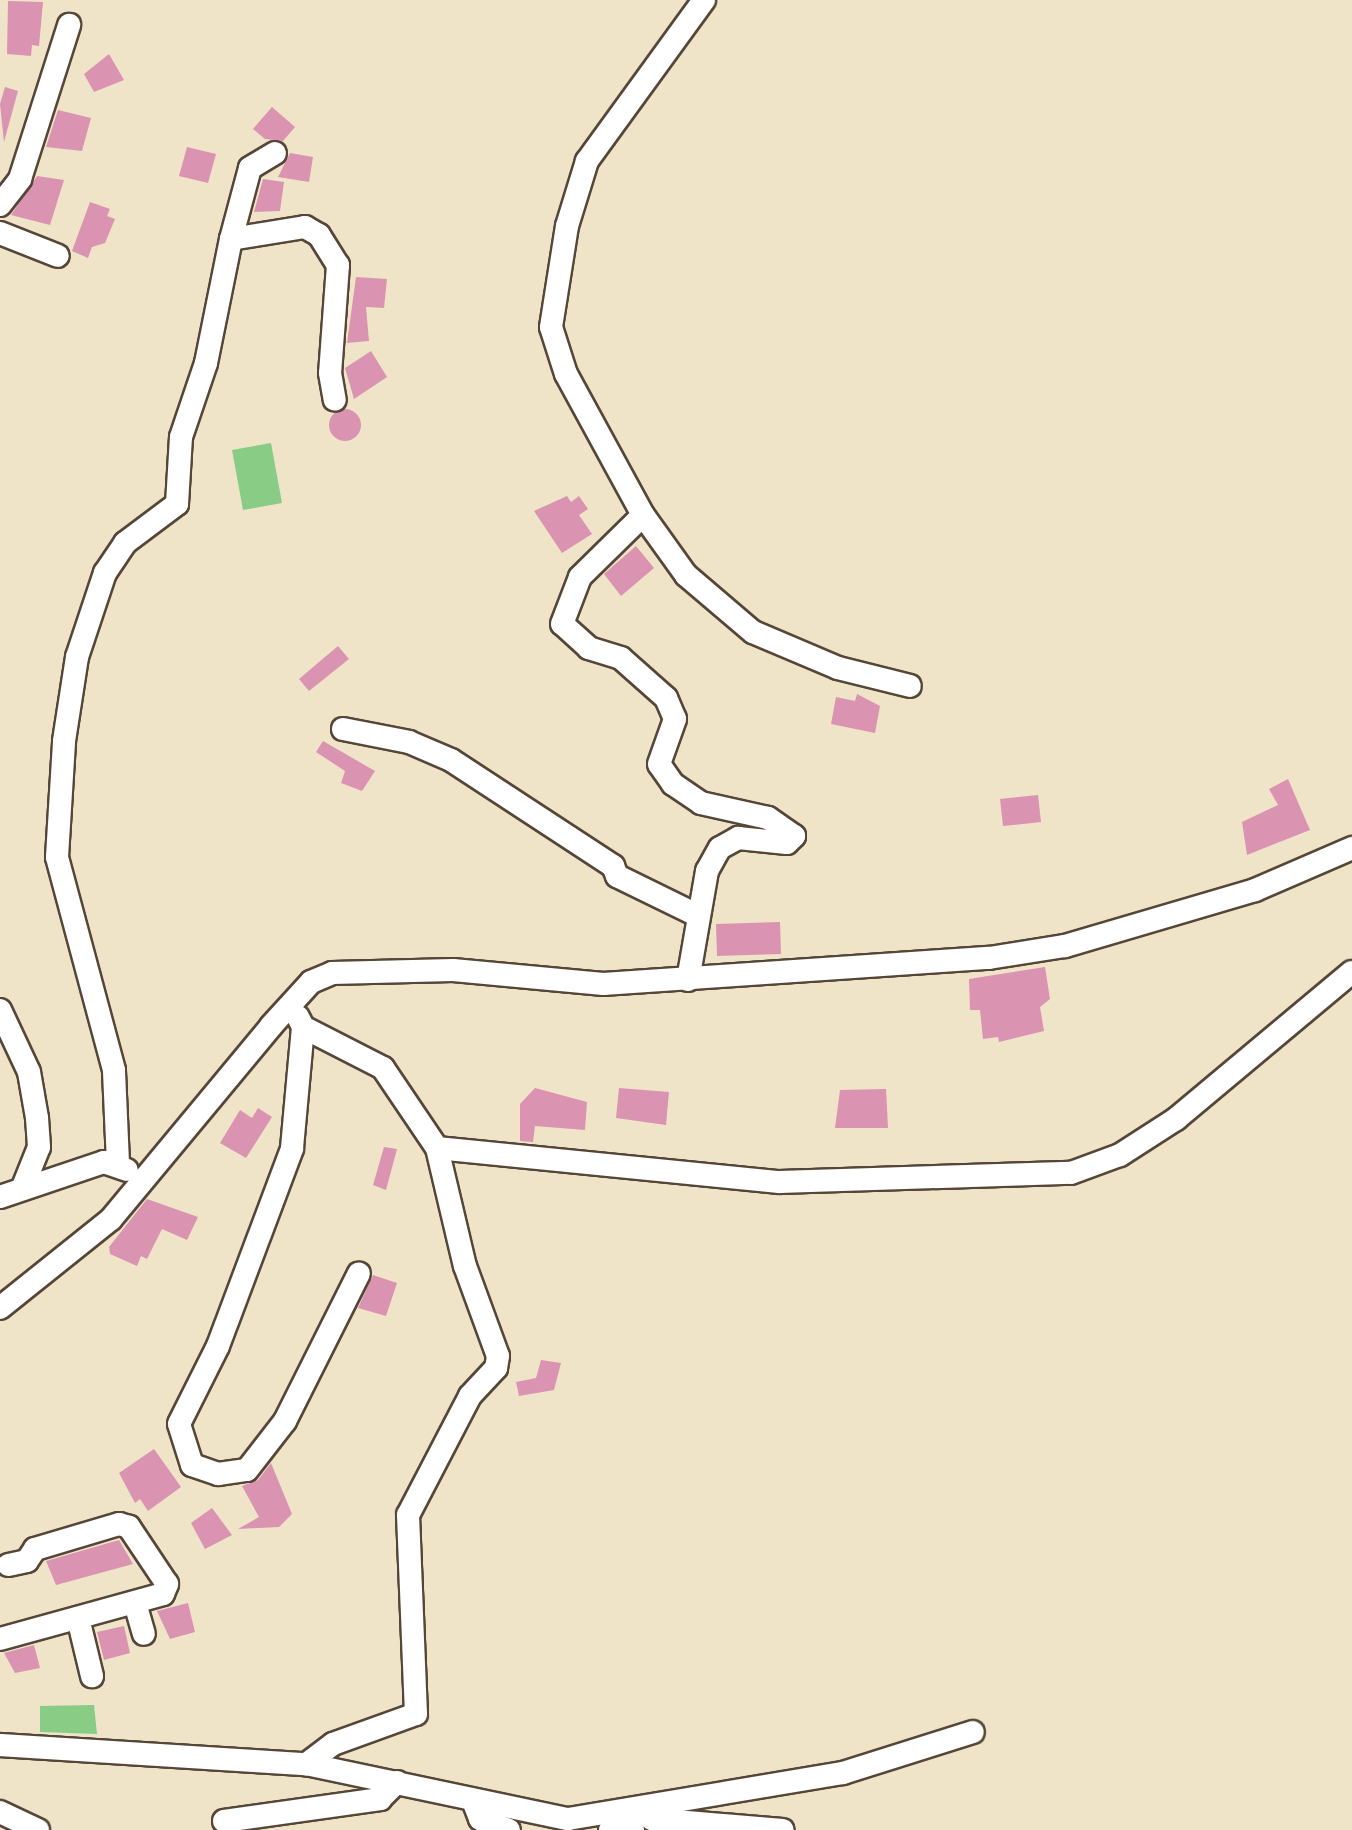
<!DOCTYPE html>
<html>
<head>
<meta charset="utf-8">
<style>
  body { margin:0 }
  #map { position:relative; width:1352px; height:1830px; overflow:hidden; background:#efe4c8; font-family:"Sorts Mill Goudy",serif }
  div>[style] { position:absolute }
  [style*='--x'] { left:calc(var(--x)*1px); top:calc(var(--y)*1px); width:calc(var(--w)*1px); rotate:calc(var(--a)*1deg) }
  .green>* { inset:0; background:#88cc86 }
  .building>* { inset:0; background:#db93b2 }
  .round { border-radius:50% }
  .roads { filter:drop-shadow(2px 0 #564638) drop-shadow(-2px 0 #564638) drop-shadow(0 2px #564638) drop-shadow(0 -2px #564638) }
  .minor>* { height:22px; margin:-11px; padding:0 11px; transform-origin:11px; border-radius:11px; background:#fff }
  span { translate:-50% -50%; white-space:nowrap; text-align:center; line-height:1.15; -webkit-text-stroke:9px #f7f3e8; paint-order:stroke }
</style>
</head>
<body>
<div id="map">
  <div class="green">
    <div style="clip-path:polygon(271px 443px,282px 503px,243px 510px,232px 450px)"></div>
    <div style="clip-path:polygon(94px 1705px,97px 1734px,40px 1732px,40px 1706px)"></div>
  </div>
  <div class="building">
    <div style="clip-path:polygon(8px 1px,43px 2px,39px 46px,32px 45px,31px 56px,7px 54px)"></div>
    <div style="clip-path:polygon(109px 54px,124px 80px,94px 92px,84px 74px)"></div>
    <div style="clip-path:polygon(5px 87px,18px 91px,4px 142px,0 104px)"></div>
    <div style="clip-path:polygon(272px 107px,295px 127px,283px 141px,265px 139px,253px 129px)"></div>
    <div style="clip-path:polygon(58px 110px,91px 118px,82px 151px,46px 147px)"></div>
    <div style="clip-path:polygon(187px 147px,216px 154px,208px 183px,179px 176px)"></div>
    <div style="clip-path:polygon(290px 153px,313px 157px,309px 182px,278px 177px)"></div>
    <div style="clip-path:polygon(37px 176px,64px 180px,50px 225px,11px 215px)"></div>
    <div style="clip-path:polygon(263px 179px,284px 182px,280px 211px,254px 212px)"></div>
    <div style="clip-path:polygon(90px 202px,110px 209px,107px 216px,115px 219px,105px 243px,92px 247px,88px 258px,72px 251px)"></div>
    <div style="clip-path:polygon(356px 277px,387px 279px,384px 308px,366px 307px,369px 341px,347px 343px)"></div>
    <div style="clip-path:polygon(371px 351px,387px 377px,354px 399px,345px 368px)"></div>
    <div class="round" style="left:329px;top:409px;width:32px;height:32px"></div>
    <div style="clip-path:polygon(567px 496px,571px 502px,579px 496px,588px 509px,579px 515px,592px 534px,562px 553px,534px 511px)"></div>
    <div style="clip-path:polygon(636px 546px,654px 568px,621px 596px,604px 574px)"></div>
    <div style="clip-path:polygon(338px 646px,349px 659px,309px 691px,299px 679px)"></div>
    <div style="clip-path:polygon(857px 694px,880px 706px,875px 733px,831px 724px,836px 697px,855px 701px)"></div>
    <div style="clip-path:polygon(323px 741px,375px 771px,362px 791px,341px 783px,345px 771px,316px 752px)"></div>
    <div style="clip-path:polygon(1288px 779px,1310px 830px,1247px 855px,1242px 822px,1278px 805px,1269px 789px)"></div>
    <div style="clip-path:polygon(1038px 795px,1041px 822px,1003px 826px,1000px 799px)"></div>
    <div style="clip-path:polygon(780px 922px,781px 954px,717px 956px,716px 924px)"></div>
    <div style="clip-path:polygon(1045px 967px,1050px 999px,1040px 1007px,1044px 1031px,999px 1042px,998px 1037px,983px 1039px,980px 1010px,970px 1010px,969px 979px)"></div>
    <div style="clip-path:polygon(535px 1088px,587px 1102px,585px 1130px,535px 1126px,533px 1142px,520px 1141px,520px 1104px)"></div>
    <div style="clip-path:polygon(619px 1088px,669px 1092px,666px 1125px,616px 1118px)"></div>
    <div style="clip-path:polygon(886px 1089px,888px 1128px,835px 1128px,840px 1090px)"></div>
    <div style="clip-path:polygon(258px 1108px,272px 1117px,246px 1158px,220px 1143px,240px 1110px,252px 1118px)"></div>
    <div style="clip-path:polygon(384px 1147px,397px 1149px,386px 1190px,373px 1185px)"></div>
    <div style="clip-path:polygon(147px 1199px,198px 1217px,187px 1240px,162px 1229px,147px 1259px,141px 1256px,137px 1266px,110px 1254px,109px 1247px)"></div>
    <div style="clip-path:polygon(373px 1275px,397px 1283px,386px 1316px,358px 1308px)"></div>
    <div style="clip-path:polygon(541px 1360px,561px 1363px,554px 1390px,519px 1396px,516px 1382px,536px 1378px)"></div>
    <div style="clip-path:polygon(154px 1449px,181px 1487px,148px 1511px,140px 1499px,135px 1503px,119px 1473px)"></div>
    <div style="clip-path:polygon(271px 1463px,292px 1514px,279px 1527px,238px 1529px,259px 1517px,242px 1486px,258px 1480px)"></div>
    <div style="clip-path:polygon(212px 1508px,232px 1535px,205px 1549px,191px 1523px)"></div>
    <div style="clip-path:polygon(119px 1540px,133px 1564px,56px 1585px,46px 1561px)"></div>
    <div style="clip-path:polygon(188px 1603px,195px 1632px,170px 1639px,157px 1611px)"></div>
    <div style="clip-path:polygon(124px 1626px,130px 1653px,104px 1660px,97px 1632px)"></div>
    <div style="clip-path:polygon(34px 1645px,40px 1668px,15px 1673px,4px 1653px)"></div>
  </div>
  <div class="roads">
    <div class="minor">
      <div style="--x:0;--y:205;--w:33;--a:-52"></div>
      <div style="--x:20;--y:179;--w:162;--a:-72.3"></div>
      <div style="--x:0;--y:233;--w:62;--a:21.6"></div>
      <div style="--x:231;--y:239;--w:73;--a:-75"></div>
      <div style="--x:250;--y:168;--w:29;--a:-31"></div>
      <div style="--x:643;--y:515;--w:74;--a:54.4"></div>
      <div style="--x:686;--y:575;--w:88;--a:40.4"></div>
      <div style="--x:753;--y:632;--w:92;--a:23"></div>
      <div style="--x:838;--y:668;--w:74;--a:14"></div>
      <div style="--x:343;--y:729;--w:67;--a:11.1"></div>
      <div style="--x:409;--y:742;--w:46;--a:23.2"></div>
      <div style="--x:451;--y:760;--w:194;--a:33.2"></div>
      <div style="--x:613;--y:866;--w:11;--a:68"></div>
      <div style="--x:617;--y:876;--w:89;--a:26"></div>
      <div style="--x:688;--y:980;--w:111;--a:-80.1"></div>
      <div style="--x:707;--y:871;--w:26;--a:-61"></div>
      <div style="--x:720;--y:848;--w:21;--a:-29"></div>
      <div style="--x:738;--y:838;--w:49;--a:5.8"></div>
      <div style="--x:787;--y:843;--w:10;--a:-45"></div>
      <div style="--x:794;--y:836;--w:32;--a:-145"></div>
      <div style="--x:768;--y:818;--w:69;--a:-167.4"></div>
      <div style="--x:701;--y:803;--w:34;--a:-146"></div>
      <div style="--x:673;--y:784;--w:24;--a:-125"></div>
      <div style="--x:659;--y:764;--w:48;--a:-70.4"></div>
      <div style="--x:675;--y:719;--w:23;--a:-113"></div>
      <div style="--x:666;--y:698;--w:60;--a:-138.4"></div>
      <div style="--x:621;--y:658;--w:34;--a:-163"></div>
      <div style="--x:589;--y:648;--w:36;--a:-138"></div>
      <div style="--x:562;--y:624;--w:50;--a:-69"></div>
      <div style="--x:580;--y:577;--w:88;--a:-44.5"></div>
      <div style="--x:643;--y:515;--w:161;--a:-118.6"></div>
      <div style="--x:566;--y:374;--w:49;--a:-107.7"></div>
      <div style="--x:551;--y:327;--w:102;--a:-81"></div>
      <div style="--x:567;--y:226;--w:68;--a:-72.9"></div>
      <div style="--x:587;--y:161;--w:199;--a:-54"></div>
      <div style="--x:0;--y:1010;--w:68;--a:64.9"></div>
      <div style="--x:29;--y:1072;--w:47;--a:80.1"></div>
      <div style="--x:37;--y:1118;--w:29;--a:86"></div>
      <div style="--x:39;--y:1147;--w:43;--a:111.8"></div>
      <div style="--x:298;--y:1017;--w:11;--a:63"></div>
      <div style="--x:303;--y:1027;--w:122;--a:95.2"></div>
      <div style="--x:292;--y:1149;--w:210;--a:110.6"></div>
      <div style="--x:218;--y:1346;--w:87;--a:116.6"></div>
      <div style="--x:179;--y:1424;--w:43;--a:72.4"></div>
      <div style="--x:192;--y:1465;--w:28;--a:19"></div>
      <div style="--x:218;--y:1474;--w:29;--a:-8"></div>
      <div style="--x:247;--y:1470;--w:62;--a:-52.2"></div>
      <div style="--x:285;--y:1421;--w:165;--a:-63.4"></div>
      <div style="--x:303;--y:1027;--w:90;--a:27.1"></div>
      <div style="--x:383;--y:1068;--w:97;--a:56"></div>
      <div style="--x:437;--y:1148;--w:121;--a:76.7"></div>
      <div style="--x:465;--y:1266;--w:96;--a:69.9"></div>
      <div style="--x:498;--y:1356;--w:12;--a:99"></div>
      <div style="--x:496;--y:1368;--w:38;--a:133"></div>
      <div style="--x:470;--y:1396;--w:134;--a:117.5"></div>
      <div style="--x:408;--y:1515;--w:199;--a:87.7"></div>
      <div style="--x:416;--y:1714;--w:88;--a:160.1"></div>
      <div style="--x:333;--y:1744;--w:34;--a:143"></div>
      <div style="--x:437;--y:1148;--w:344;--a:5.7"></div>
      <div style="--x:779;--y:1182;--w:292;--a:-1.8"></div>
      <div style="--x:1071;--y:1173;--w:52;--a:-20.2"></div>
      <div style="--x:1120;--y:1155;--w:67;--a:-32.7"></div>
      <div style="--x:1176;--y:1119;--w:229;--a:-39.9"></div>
      <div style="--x:118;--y:1163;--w:93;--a:-92.5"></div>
      <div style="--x:114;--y:1070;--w:220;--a:-105"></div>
      <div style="--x:57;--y:857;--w:116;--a:-86.5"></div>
      <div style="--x:64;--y:741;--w:85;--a:-81.2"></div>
      <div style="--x:77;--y:657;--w:89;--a:-71.6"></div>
      <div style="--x:105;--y:573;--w:36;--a:-56"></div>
      <div style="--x:125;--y:543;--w:65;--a:-36.9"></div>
      <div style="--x:177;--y:504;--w:67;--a:-86.6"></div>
      <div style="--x:181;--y:437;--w:78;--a:-71.3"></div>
      <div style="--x:206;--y:363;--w:126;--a:-78.6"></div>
      <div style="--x:231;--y:239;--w:75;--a:-9.2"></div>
      <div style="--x:305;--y:227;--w:16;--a:30"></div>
      <div style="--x:319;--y:235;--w:36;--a:58"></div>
      <div style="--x:338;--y:265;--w:108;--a:94.2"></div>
      <div style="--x:330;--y:373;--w:27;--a:80"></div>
      <div style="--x:0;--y:1197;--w:110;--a:-18.6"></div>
      <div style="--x:104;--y:1162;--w:24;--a:19"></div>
      <div style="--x:0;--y:1308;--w:142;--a:-38.7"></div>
      <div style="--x:111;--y:1219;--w:251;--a:-50.3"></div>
      <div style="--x:271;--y:1026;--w:59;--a:-47.7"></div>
      <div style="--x:311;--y:982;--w:23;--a:-23"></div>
      <div style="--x:332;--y:973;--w:121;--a:-1.4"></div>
      <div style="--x:453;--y:970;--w:151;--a:5.3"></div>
      <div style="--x:603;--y:984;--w:387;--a:-3.9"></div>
      <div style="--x:989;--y:958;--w:77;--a:-9"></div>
      <div style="--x:1065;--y:946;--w:198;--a:-16.4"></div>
      <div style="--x:1255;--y:890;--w:106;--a:-23.4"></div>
      <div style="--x:135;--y:1603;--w:32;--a:74"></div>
      <div style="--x:78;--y:1618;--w:60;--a:76.4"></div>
      <div style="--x:0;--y:1639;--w:169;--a:-15.4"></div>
      <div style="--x:163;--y:1594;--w:11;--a:-68"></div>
      <div style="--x:167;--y:1584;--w:69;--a:-123.7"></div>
      <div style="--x:129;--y:1527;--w:10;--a:-163"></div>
      <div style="--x:119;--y:1524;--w:88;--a:163.4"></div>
      <div style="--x:35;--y:1549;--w:14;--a:124"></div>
      <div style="--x:27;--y:1561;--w:19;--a:168"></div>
      <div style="--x:0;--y:1745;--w:307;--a:3.6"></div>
      <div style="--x:306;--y:1764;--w:268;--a:11.9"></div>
      <div style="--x:568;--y:1819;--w:279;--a:-9.5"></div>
      <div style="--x:843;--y:1773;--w:136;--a:-17.5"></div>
      <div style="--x:474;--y:1803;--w:17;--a:69"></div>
      <div style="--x:480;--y:1819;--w:31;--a:21"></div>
      <div style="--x:641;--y:1811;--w:14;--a:36"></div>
      <div style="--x:652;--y:1819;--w:131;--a:4.8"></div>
      <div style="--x:0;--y:1812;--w:42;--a:25.3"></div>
      <div style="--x:224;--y:1821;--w:158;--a:-8"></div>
      <div style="--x:380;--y:1799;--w:24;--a:-45"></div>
      <div style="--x:610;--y:1830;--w:23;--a:0"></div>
    </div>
  </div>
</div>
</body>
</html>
